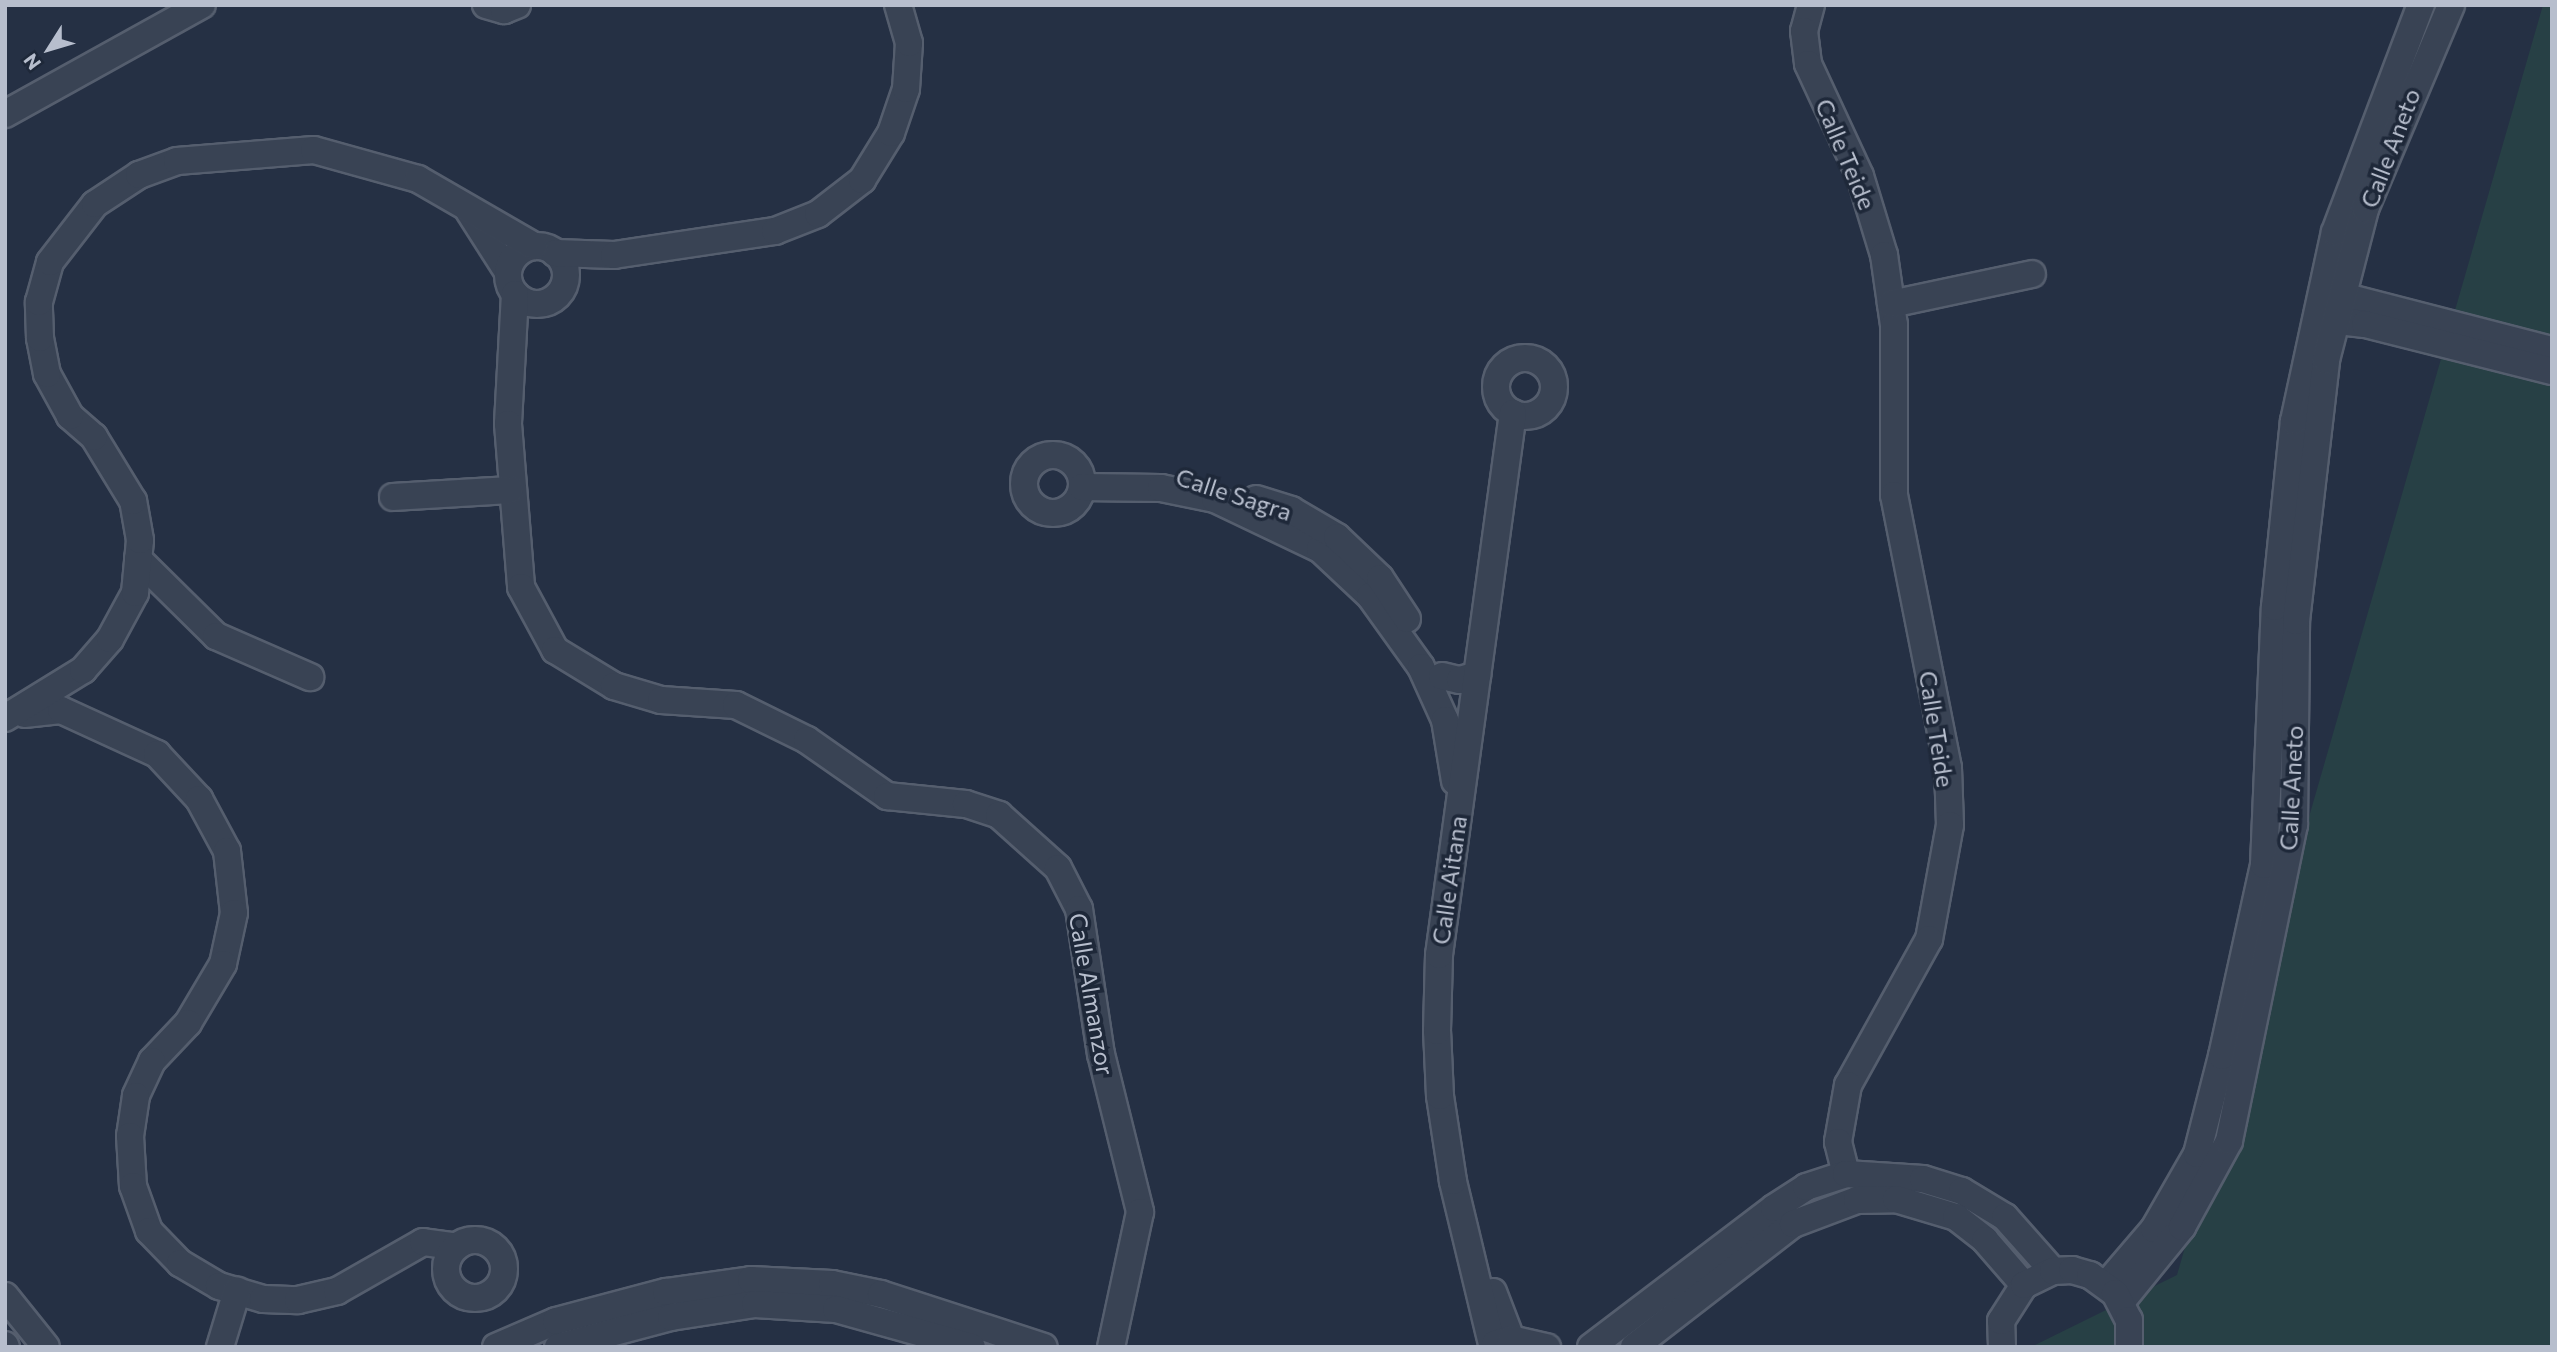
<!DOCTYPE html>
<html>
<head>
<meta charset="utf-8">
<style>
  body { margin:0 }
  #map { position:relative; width:2557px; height:1352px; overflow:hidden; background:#253044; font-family:Commissioner,sans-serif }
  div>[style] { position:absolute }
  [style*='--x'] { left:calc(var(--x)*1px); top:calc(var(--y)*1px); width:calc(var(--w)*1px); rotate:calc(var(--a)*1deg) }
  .green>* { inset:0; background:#274045 }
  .roads { filter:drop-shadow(2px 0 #555e6e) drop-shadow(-2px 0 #555e6e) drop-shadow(0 2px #555e6e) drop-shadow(0 -2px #555e6e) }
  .minor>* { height:26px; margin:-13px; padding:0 13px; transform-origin:13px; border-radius:13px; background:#394354 }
  .minor>.ring { margin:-13px; padding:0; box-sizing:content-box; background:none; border:26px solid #394354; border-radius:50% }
  span { translate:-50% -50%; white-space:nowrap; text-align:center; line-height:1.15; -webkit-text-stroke:7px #1e2839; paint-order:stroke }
  .street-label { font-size:24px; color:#b7becd }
  .frame { position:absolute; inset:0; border:7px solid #b7becd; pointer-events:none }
  .north { position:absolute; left:14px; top:14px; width:70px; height:70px; -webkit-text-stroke:5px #1e2839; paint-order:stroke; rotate:233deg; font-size:19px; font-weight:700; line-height:28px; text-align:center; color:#b7becd }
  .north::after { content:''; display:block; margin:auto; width:24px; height:32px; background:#b7becd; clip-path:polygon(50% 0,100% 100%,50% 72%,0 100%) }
</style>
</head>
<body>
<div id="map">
  <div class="green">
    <div style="clip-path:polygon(2543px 5px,2552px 5px,2552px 1347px,2031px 1347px,2177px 1275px)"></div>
  </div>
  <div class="roads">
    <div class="minor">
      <div style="--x:486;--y:5;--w:19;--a:16"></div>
      <div style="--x:504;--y:10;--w:14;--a:-21"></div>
      <div style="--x:1811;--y:5;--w:27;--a:105"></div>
      <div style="--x:1804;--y:31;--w:33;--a:83"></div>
      <div style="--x:1808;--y:64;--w:123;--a:65.1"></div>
      <div style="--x:1860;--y:176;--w:83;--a:73.1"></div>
      <div style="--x:1884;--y:255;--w:71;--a:81.9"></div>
      <div style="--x:1894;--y:325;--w:170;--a:90"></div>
      <div style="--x:1894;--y:495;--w:278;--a:78.8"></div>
      <div style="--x:1948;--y:768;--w:57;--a:88"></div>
      <div style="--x:1950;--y:825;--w:116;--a:100.4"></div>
      <div style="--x:1929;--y:939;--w:167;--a:119"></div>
      <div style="--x:1848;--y:1085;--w:58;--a:100"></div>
      <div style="--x:1838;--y:1142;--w:33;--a:76"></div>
      <div style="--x:5;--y:114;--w:225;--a:-29"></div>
      <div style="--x:469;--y:211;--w:72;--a:57.4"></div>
      <div class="ring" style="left:508px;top:246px;width:32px;height:32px"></div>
      <div style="--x:555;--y:253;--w:59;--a:1.9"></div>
      <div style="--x:614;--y:255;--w:163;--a:-8.5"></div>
      <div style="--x:775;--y:231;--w:46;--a:-21.6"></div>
      <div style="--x:818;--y:214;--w:56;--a:-37.7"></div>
      <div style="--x:862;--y:180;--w:55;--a:-58.3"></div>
      <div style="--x:891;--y:133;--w:46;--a:-71.2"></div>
      <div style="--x:906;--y:89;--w:46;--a:-86.3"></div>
      <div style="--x:909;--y:43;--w:40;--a:-106"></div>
      <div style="--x:2327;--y:292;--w:232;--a:14.5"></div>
      <div style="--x:515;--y:294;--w:130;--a:93.1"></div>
      <div style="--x:508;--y:424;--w:164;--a:85.4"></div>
      <div style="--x:521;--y:587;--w:72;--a:61.6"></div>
      <div style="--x:555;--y:650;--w:69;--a:31.4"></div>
      <div style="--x:614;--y:686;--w:49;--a:16.6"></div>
      <div style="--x:661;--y:700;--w:75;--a:3.8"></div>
      <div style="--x:736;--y:705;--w:79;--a:26.2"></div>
      <div style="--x:807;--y:740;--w:98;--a:35"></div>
      <div style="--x:887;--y:796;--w:79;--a:5.8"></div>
      <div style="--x:966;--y:804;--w:35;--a:18"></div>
      <div style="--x:999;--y:815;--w:79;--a:41.9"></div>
      <div style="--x:1058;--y:868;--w:46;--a:62.9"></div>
      <div style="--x:1079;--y:909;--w:147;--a:81.4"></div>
      <div style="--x:1101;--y:1054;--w:163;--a:76.1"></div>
      <div style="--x:1140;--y:1212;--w:138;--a:102.1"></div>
      <div style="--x:1891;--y:304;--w:144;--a:-12"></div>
      <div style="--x:2321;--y:319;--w:44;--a:6.5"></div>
      <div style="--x:2365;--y:324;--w:193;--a:14.1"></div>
      <div class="ring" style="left:1496px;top:358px;width:32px;height:32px"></div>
      <div class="ring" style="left:1024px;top:455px;width:32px;height:32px"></div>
      <div style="--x:1082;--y:487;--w:79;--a:0.7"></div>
      <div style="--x:1161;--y:488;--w:55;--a:11.5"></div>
      <div style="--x:1215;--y:499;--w:116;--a:25.5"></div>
      <div style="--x:1320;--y:549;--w:69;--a:43.2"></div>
      <div style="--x:1370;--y:596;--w:87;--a:54.3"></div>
      <div style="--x:1421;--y:667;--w:58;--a:65.6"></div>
      <div style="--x:1445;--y:720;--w:62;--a:80.7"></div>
      <div style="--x:393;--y:497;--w:117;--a:-3.4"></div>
      <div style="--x:1256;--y:499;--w:37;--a:17"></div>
      <div style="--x:1291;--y:510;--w:53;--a:30.4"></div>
      <div style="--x:1337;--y:537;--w:59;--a:43.6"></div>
      <div style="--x:1380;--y:578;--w:49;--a:56.6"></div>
      <div style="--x:138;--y:559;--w:110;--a:44.6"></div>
      <div style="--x:216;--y:636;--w:103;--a:23.6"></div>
      <div style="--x:1442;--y:676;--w:18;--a:13"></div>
      <div style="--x:1460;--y:680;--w:18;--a:-16"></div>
      <div style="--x:24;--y:714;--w:37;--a:-6"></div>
      <div style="--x:61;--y:710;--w:106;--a:24.6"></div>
      <div style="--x:157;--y:754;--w:62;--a:47"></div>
      <div style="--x:199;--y:799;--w:59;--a:61.7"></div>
      <div style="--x:227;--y:851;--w:62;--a:83.6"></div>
      <div style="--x:234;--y:913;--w:52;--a:102.2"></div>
      <div style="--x:223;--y:964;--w:69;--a:120.7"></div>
      <div style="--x:188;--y:1023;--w:52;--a:133.5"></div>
      <div style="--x:152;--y:1061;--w:38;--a:115"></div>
      <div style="--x:136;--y:1096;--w:40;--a:98.5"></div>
      <div style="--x:130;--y:1136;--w:50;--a:86.6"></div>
      <div style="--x:133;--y:1186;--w:48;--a:70.4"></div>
      <div style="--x:149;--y:1231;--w:45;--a:45.9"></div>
      <div style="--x:180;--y:1263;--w:45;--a:30.5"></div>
      <div style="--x:219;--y:1286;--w:46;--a:16.5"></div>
      <div style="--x:263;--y:1299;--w:35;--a:2"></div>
      <div style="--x:298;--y:1300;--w:40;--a:-13"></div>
      <div style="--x:337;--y:1291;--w:99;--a:-29.7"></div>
      <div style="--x:423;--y:1242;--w:34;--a:8"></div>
      <div style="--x:5;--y:718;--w:92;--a:-31.6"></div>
      <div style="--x:83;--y:670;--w:41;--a:-48.9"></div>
      <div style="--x:110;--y:639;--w:52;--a:-61.5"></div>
      <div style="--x:135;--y:593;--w:53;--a:-84.6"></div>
      <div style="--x:140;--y:540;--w:40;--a:-100"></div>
      <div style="--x:133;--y:501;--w:75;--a:-121.4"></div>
      <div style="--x:94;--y:437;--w:32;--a:-139"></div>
      <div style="--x:70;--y:416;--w:48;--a:-118.7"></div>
      <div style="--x:47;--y:374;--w:37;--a:-101"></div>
      <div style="--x:40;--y:338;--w:36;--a:-92"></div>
      <div style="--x:39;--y:302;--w:41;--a:-74.6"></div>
      <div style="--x:50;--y:262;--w:73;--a:-52.2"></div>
      <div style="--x:95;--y:204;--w:53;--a:-33.4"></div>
      <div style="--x:139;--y:175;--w:40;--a:-20.2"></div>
      <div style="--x:177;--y:161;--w:137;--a:-4.6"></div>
      <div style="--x:314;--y:150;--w:108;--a:15.6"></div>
      <div style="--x:418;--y:179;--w:134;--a:30"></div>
      <div class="ring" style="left:446px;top:1240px;width:32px;height:32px"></div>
      <div style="--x:2106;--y:1285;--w:74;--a:-49.4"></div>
      <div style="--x:2154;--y:1229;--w:86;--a:-60.2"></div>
      <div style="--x:2197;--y:1154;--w:101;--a:-75.7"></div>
      <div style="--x:2222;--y:1056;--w:196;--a:-77.6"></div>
      <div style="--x:2264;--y:865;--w:258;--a:-87.6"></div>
      <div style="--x:2275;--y:607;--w:187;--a:-84.2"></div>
      <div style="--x:2294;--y:421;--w:193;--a:-77.8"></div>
      <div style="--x:2335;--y:232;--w:243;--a:-69.3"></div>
      <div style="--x:1493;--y:1292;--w:50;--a:69"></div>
      <div style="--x:5;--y:1296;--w:65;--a:51.2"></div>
      <div style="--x:2121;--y:1302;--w:97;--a:-50.9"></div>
      <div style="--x:2182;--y:1227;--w:98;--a:-61.3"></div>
      <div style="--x:2229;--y:1141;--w:323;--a:-78.4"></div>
      <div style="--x:2294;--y:825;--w:204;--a:-89.4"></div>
      <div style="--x:2296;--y:621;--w:263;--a:-83.4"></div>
      <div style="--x:2326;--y:360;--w:156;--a:-75.5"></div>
      <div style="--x:2365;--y:209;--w:221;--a:-67.1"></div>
      <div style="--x:1492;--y:1344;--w:168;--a:-103.5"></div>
      <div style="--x:1453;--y:1181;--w:86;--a:-98.7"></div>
      <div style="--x:1440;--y:1096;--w:65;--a:-92.6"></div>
      <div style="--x:1437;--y:1031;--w:76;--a:-88.5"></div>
      <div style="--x:1439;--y:955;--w:547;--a:-82.23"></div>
      <div style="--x:1495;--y:1344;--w:17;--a:-17"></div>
      <div style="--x:1511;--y:1339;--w:37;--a:13"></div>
      <div style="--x:5;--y:1345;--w:2;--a:63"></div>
      <div style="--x:220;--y:1347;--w:59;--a:-73.1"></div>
      <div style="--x:496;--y:1347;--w:65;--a:-23.4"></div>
      <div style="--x:556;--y:1321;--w:114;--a:-14.8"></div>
      <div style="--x:666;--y:1292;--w:86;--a:-8"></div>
      <div style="--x:751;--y:1280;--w:81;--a:2.8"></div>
      <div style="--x:832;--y:1284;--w:50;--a:11.5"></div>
      <div style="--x:881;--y:1294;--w:171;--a:18"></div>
      <div style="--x:558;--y:1347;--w:117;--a:-14.9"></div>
      <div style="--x:671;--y:1317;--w:85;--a:-8.8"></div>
      <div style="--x:755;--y:1304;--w:81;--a:3.5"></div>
      <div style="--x:836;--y:1309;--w:141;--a:15.6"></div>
      <div style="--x:1591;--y:1347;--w:230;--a:-37.2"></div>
      <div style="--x:1774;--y:1208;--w:38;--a:-33"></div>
      <div style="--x:1806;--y:1187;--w:42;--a:-18"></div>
      <div style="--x:1846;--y:1174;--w:77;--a:3.7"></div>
      <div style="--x:1923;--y:1179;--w:41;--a:17.1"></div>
      <div style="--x:1962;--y:1191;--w:50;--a:31.2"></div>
      <div style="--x:2005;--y:1217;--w:72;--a:48.4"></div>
      <div style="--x:1634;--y:1347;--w:201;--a:-37.7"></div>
      <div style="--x:1793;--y:1224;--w:68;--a:-20.6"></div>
      <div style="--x:1857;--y:1200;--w:39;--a:-1"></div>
      <div style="--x:1896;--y:1199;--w:63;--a:16.7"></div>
      <div style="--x:1956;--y:1217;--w:37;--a:38"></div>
      <div style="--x:1985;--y:1240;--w:60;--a:49.1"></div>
      <div style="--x:2002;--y:1347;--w:26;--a:-92"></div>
      <div style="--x:2001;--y:1321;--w:43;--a:-57.4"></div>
      <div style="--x:2024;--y:1285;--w:32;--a:-26"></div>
      <div style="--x:2053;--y:1271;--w:19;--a:-3"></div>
      <div style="--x:2072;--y:1270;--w:19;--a:16"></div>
      <div style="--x:2090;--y:1275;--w:31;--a:36"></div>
      <div style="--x:2115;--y:1293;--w:30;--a:63"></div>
      <div style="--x:2129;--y:1320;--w:27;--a:90"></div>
    </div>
  </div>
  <div class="street-label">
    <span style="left:2390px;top:148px;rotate:-69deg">Calle Aneto</span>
    <span style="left:1846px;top:154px;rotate:67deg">Calle Teide</span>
    <span style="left:1234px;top:494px;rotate:18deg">Calle Sagra</span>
    <span style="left:1937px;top:729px;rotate:81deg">Calle Teide</span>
    <span style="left:2291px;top:788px;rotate:-87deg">Calle Aneto</span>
    <span style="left:1449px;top:880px;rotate:-82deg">Calle Aitana</span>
    <span style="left:1092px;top:994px;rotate:80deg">Calle Almanzor</span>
  </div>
  <div class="frame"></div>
  <div class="north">N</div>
</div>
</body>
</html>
